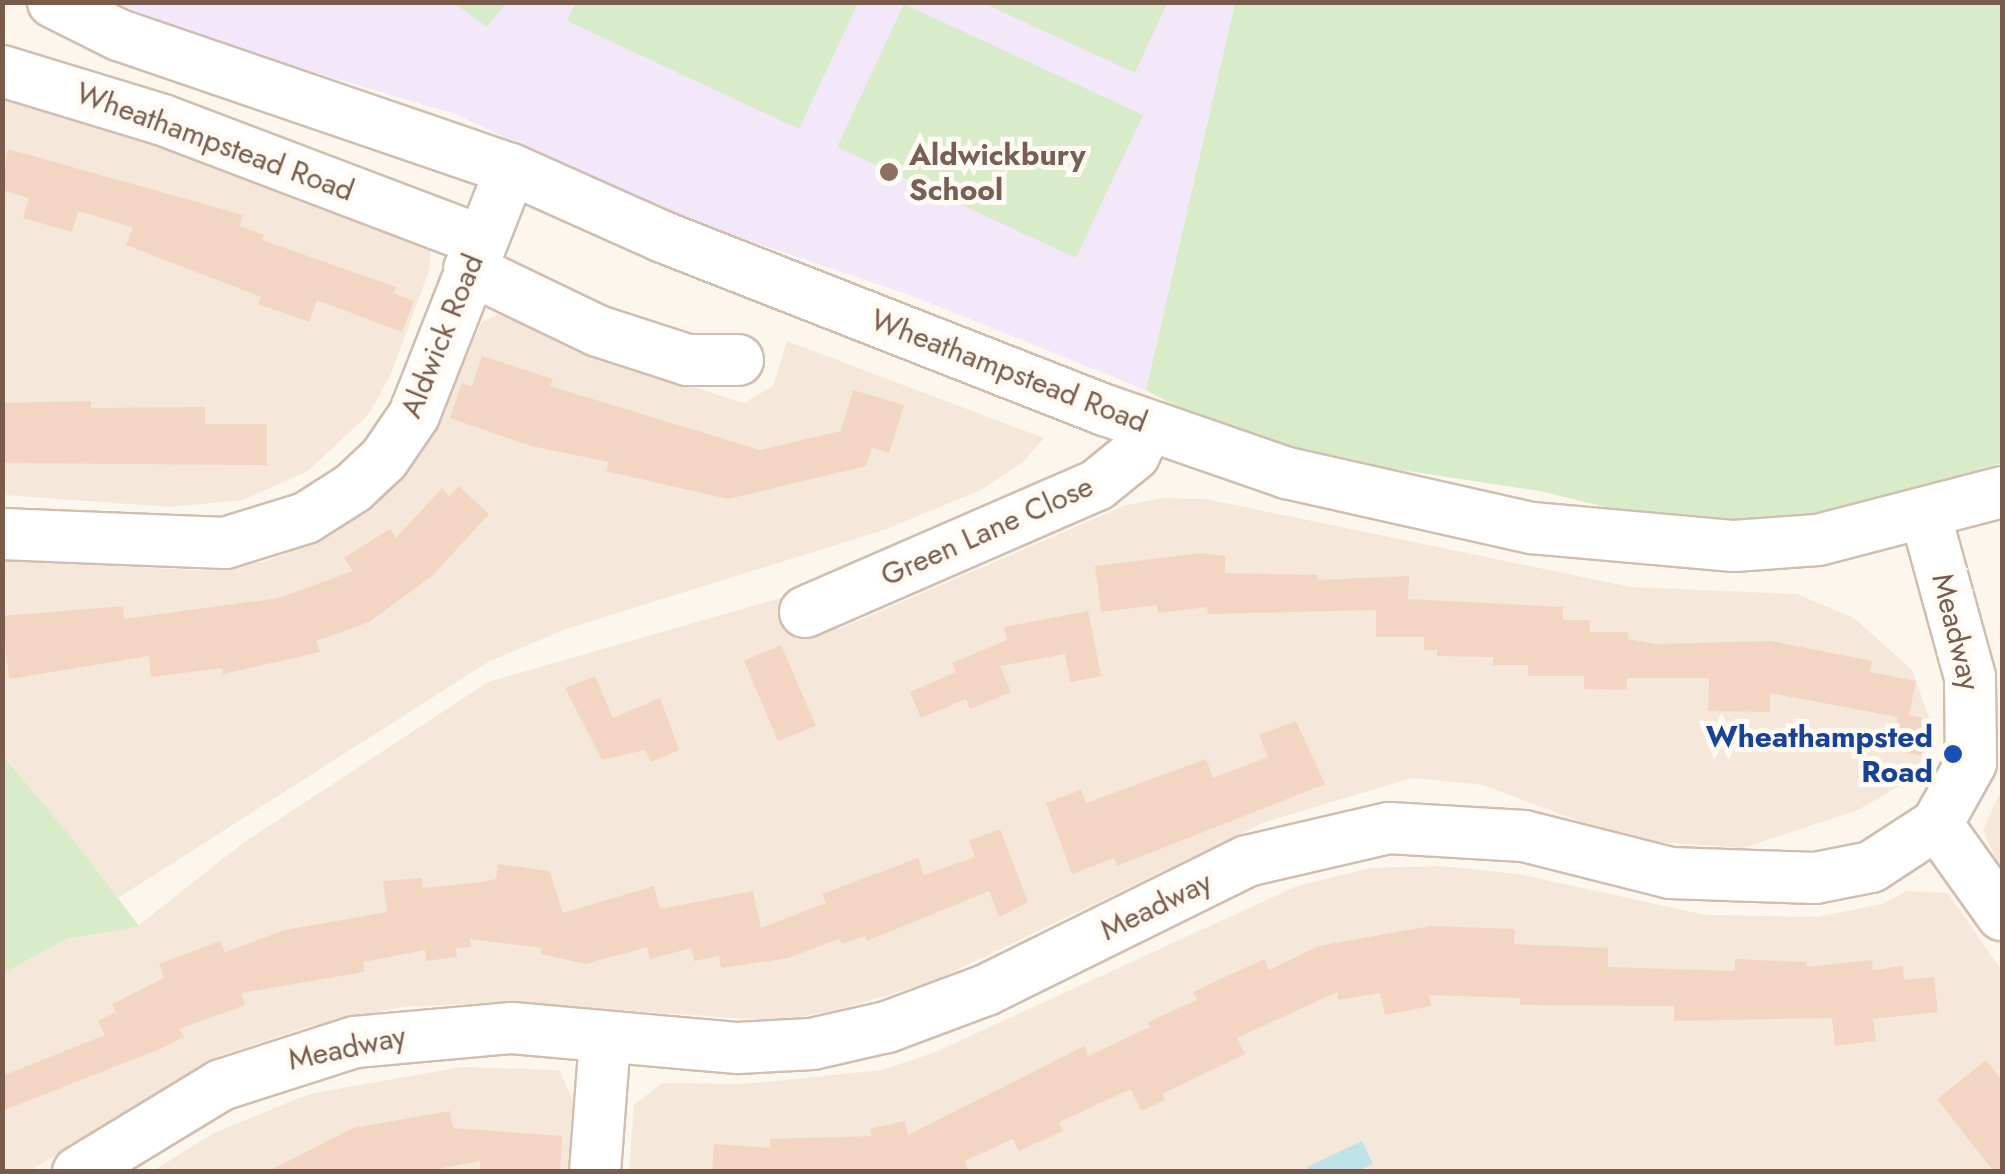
<!DOCTYPE html>
<html>
<head>
<meta charset="utf-8">
<style>
  body { margin:0 }
  #map { position:relative; width:2005px; height:1174px; overflow:hidden; background:#fdf6ec; font-family:Jost,sans-serif }
  div>[style] { position:absolute }
  [style*='--x'] { left:calc(var(--x)*1px); top:calc(var(--y)*1px); width:calc(var(--w)*1px); rotate:calc(var(--a)*1deg) }
  .residential>* { inset:0; background:#f5e8da }
  .education>* { inset:0; background:#f3e8fa }
  .green>* { inset:0; background:#d8ecc9 }
  .water>* { inset:0; background:#bfe3e8 }
  .building>* { inset:0; background:#f3d5c3 }
  .roads { filter:drop-shadow(2px 0 #d1beb0) drop-shadow(-2px 0 #d1beb0) drop-shadow(0 2px #d1beb0) drop-shadow(0 -2px #d1beb0) }
  .minor>* { height:50px; margin:-25px; padding:0 25px; transform-origin:25px; border-radius:25px; background:#fff }
  .dots>* { width:28px; height:28px; translate:-50% -50%; box-sizing:border-box; border:5px solid #fffaf3; border-radius:50% }
  span { translate:-50% -50%; white-space:nowrap; text-align:center; line-height:1.15; -webkit-text-stroke:10px #fffaf3; paint-order:stroke }
  .street-label { font-size:30px; color:#7a5c4d }
  .education-label { font-size:30px; color:#785e54; font-weight:700 }
  .left { translate:0 -50%; text-align:left }
  .transit-label { font-size:30px; color:#164399; font-weight:700 }
  .right { translate:-100% -50%; text-align:right }
  .frame { position:absolute; inset:0; border:5px solid #7a5c4d; pointer-events:none }
</style>
</head>
<body>
<div id="map">
  <div class="residential">
    <div style="clip-path:polygon(3px 98px,84px 116px,430px 249px,430px 268px,391px 374px,369px 414px,308px 471px,243px 500px,170px 507px,3px 495px)"></div>
    <div style="clip-path:polygon(498px 314px,626px 366px,744px 403px,773px 386px,787px 341px,1044px 438px,1024px 461px,981px 490px,884px 530px,566px 629px,488px 662px,118px 898px,3px 754px,2px 560px,215px 571px,267px 561px,325px 537px,375px 501px,425px 448px,481px 323px)"></div>
    <div style="clip-path:polygon(1163px 498px,1206px 499px,1631px 587px,1797px 594px,1854px 618px,1912px 670px,1931px 723px,1924px 759px,1906px 782px,1858px 810px,1743px 848px,1629px 840px,1483px 785px,1412px 778px,1265px 822px,934px 981px,841px 1009px,778px 1021px,501px 1002px,402px 1007px,307px 1027px,213px 1058px,30px 1171px,3px 1171px,2px 973px,67px 939px,139px 925px,243px 843px,488px 682px,822px 586px,839px 629px,1126px 505px)"></div>
    <div style="clip-path:polygon(2002px 789px,2002px 873px,1983px 830px)"></div>
    <div style="clip-path:polygon(1441px 866px,1518px 874px,1706px 915px,1817px 917px,1882px 904px,1907px 891px,1948px 893px,2002px 971px,2002px 1171px,629px 1172px,634px 1105px,662px 1083px,744px 1084px,882px 1070px,933px 1053px,1297px 886px,1371px 868px)"></div>
    <div style="clip-path:polygon(461px 1067px,559px 1070px,573px 1100px,568px 1171px,151px 1172px,214px 1133px,309px 1094px)"></div>
  </div>
  <div class="education">
    <div style="clip-path:polygon(116px 3px,1235px 3px,1146px 390px,910px 295px,661px 211px,455px 114px,232px 48px)"></div>
  </div>
  <div class="green">
    <div style="clip-path:polygon(454px 3px,506px 3px,487px 27px)"></div>
    <div style="clip-path:polygon(575px 3px,575px 2px,858px 3px,799px 129px,567px 21px)"></div>
    <div style="clip-path:polygon(983px 3px,1167px 2px,1167px 3px,1135px 73px)"></div>
    <div style="clip-path:polygon(1235px 3px,2002px 3px,2002px 463px,1814px 518px,1674px 524px,1540px 491px,1328px 459px,1184px 411px,1146px 390px)"></div>
    <div style="clip-path:polygon(904px 4px,1143px 115px,1076px 258px,837px 147px)"></div>
    <div style="clip-path:polygon(2px 754px,75px 842px,139px 926px,67px 939px,3px 973px)"></div>
  </div>
  <div class="water">
    <div style="clip-path:polygon(1362px 1141px,1373px 1164px,1358px 1171px,1309px 1171px,1307px 1167px)"></div>
  </div>
  <div class="building">
    <div style="clip-path:polygon(8px 149px,243px 215px,240px 226px,264px 235px,262px 240px,396px 287px,393px 293px,414px 301px,402px 332px,317px 300px,309px 322px,258px 304px,261px 297px,126px 245px,133px 227px,78px 211px,72px 232px,23px 218px,29px 198px,2px 190px)"></div>
    <div style="clip-path:polygon(482px 356px,553px 379px,550px 386px,760px 450px,841px 431px,853px 390px,904px 405px,889px 453px,872px 447px,866px 466px,728px 499px,606px 471px,609px 462px,531px 446px,450px 418px,462px 383px,472px 386px)"></div>
    <div style="clip-path:polygon(91px 401px,91px 408px,205px 407px,205px 424px,267px 424px,267px 465px,2px 463px,2px 403px)"></div>
    <div style="clip-path:polygon(459px 486px,489px 514px,432px 576px,369px 622px,316px 641px,320px 652px,223px 674px,222px 668px,151px 677px,149px 656px,9px 679px,2px 616px,123px 606px,124px 619px,279px 598px,353px 571px,344px 558px,390px 529px,396px 538px,442px 488px,449px 496px)"></div>
    <div style="clip-path:polygon(1201px 553px,1225px 556px,1225px 573px,1318px 575px,1318px 580px,1409px 576px,1408px 599px,1563px 607px,1563px 620px,1590px 620px,1590px 632px,1628px 632px,1628px 639px,1656px 644px,1771px 641px,1872px 661px,1870px 672px,1916px 681px,1909px 715px,1930px 720px,1922px 756px,1891px 749px,1898px 717px,1770px 693px,1770px 712px,1708px 711px,1709px 678px,1627px 678px,1627px 690px,1584px 689px,1584px 676px,1528px 676px,1528px 665px,1493px 665px,1493px 657px,1437px 656px,1437px 650px,1424px 650px,1424px 637px,1376px 637px,1376px 610px,1208px 614px,1207px 607px,1158px 613px,1157px 605px,1101px 612px,1095px 566px)"></div>
    <div style="clip-path:polygon(1088px 611px,1101px 676px,1070px 682px,1065px 654px,1000px 666px,1011px 692px,970px 709px,966px 699px,921px 718px,910px 692px,956px 672px,952px 663px,1007px 640px,1004px 627px)"></div>
    <div style="clip-path:polygon(781px 645px,816px 726px,778px 741px,744px 661px)"></div>
    <div style="clip-path:polygon(595px 676px,613px 718px,660px 698px,679px 750px,651px 762px,645px 750px,602px 760px,565px 688px)"></div>
    <div style="clip-path:polygon(1296px 721px,1325px 784px,1117px 866px,1114px 858px,1072px 874px,1046px 803px,1081px 790px,1086px 803px,1206px 759px,1213px 778px,1268px 757px,1259px 735px)"></div>
    <div style="clip-path:polygon(1000px 829px,1028px 902px,999px 917px,989px 891px,867px 941px,865px 936px,842px 944px,839px 939px,788px 958px,721px 968px,719px 956px,694px 961px,691px 948px,650px 959px,647px 947px,586px 964px,541px 954px,542px 948px,470px 939px,471px 947px,456px 948px,457px 957px,426px 961px,425px 950px,363px 962px,364px 972px,241px 993px,245px 1005px,179px 1029px,184px 1037px,157px 1050px,2px 1111px,2px 1076px,105px 1035px,98px 1021px,116px 1012px,112px 1004px,164px 978px,159px 964px,220px 941px,225px 952px,285px 930px,387px 912px,383px 881px,422px 878px,423px 888px,483px 882px,496px 879px,498px 864px,542px 870px,550px 872px,563px 913px,654px 886px,660px 909px,753px 891px,761px 928px,826px 903px,822px 894px,918px 858px,924px 875px,975px 857px,969px 841px)"></div>
    <div style="clip-path:polygon(1431px 926px,1515px 929px,1514px 944px,1608px 948px,1608px 967px,1735px 971px,1735px 959px,1807px 962px,1806px 967px,1872px 960px,1873px 970px,1903px 966px,1904px 980px,1934px 977px,1938px 1012px,1873px 1019px,1876px 1041px,1835px 1046px,1832px 1018px,1674px 1021px,1674px 1006px,1520px 1005px,1520px 998px,1429px 995px,1431px 1006px,1385px 1015px,1380px 993px,1338px 1000px,1337px 992px,1237px 1038px,1245px 1054px,1162px 1094px,1165px 1100px,1141px 1111px,1131px 1089px,1059px 1122px,1063px 1131px,1019px 1151px,1013px 1139px,965px 1161px,968px 1172px,712px 1172px,714px 1144px,770px 1148px,770px 1139px,872px 1136px,870px 1129px,905px 1121px,908px 1135px,1084px 1046px,1088px 1056px,1150px 1027px,1148px 1022px,1197px 1000px,1193px 992px,1264px 959px,1269px 970px,1319px 946px)"></div>
    <div style="clip-path:polygon(1986px 1060px,2002px 1081px,2002px 1172px,1994px 1172px,1937px 1099px)"></div>
    <div style="clip-path:polygon(450px 1111px,453px 1128px,562px 1136px,560px 1172px,480px 1172px,480px 1161px,421px 1172px,267px 1172px,353px 1128px)"></div>
  </div>
  <div class="roads">
    <div class="minor">
      <div style="--x:53;--y:2;--w:74;--a:26.6"></div>
      <div style="--x:119;--y:35;--w:414;--a:18.9"></div>
      <div style="--x:511;--y:169;--w:167;--a:24.1"></div>
      <div style="--x:663;--y:237;--w:475;--a:21.4"></div>
      <div style="--x:1105;--y:410;--w:193;--a:19.1"></div>
      <div style="--x:1287;--y:473;--w:251;--a:12.7"></div>
      <div style="--x:1532;--y:528;--w:203;--a:5.1"></div>
      <div style="--x:1734;--y:546;--w:84;--a:-4.1"></div>
      <div style="--x:1818;--y:540;--w:190;--a:-14.6"></div>
      <div style="--x:2;--y:71;--w:168;--a:16.9"></div>
      <div style="--x:163;--y:120;--w:340;--a:20.8"></div>
      <div style="--x:469;--y:269;--w:143;--a:25.7"></div>
      <div style="--x:598;--y:331;--w:94;--a:18"></div>
      <div style="--x:687;--y:360;--w:51;--a:0"></div>
      <div style="--x:2;--y:534;--w:223;--a:2.3"></div>
      <div style="--x:225;--y:543;--w:85;--a:-17.2"></div>
      <div style="--x:306;--y:518;--w:56;--a:-32.6"></div>
      <div style="--x:353;--y:488;--w:42;--a:-43.1"></div>
      <div style="--x:384;--y:459;--w:53;--a:-55.7"></div>
      <div style="--x:414;--y:415;--w:264;--a:-68.5"></div>
      <div style="--x:805;--y:612;--w:318;--a:-23.5"></div>
      <div style="--x:1097;--y:485;--w:48;--a:-39"></div>
      <div style="--x:1134;--y:455;--w:33;--a:-63"></div>
      <div style="--x:1937;--y:824;--w:112;--a:54.5"></div>
      <div style="--x:78;--y:1172;--w:167;--a:-31.3"></div>
      <div style="--x:221;--y:1085;--w:141;--a:-17.8"></div>
      <div style="--x:355;--y:1042;--w:158;--a:-5.1"></div>
      <div style="--x:512;--y:1028;--w:227;--a:5.1"></div>
      <div style="--x:738;--y:1048;--w:74;--a:-3.1"></div>
      <div style="--x:812;--y:1044;--w:77;--a:-12.8"></div>
      <div style="--x:887;--y:1027;--w:106;--a:-20.5"></div>
      <div style="--x:986;--y:990;--w:291;--a:-26.3"></div>
      <div style="--x:1247;--y:861;--w:146;--a:-13.1"></div>
      <div style="--x:1389;--y:828;--w:135;--a:3.4"></div>
      <div style="--x:1524;--y:836;--w:151;--a:14.2"></div>
      <div style="--x:1670;--y:873;--w:145;--a:2"></div>
      <div style="--x:1815;--y:878;--w:57;--a:-11.1"></div>
      <div style="--x:1871;--y:867;--w:79;--a:-33.1"></div>
      <div style="--x:1937;--y:824;--w:70;--a:-60.9"></div>
      <div style="--x:1971;--y:763;--w:86;--a:-90.7"></div>
      <div style="--x:1970;--y:677;--w:166;--a:-105.4"></div>
      <div style="--x:595;--y:1172;--w:134;--a:-85.7"></div>
    </div>
  </div>
  <div class="dots">
    <div style="left:889px;top:172px;background:#8d6e63"></div>
    <div style="left:1953px;top:754px;background:#1a4fb4"></div>
  </div>
  <div class="street-label">
    <span style="left:215px;top:142px;rotate:20deg">Wheathampstead Road</span>
    <span style="left:442px;top:336px;rotate:-68deg">Aldwick Road</span>
    <span style="left:1009px;top:371px;rotate:21deg">Wheathampstead Road</span>
    <span style="left:987px;top:531px;rotate:-24deg">Green Lane Close</span>
    <span style="left:1956px;top:632px;rotate:76deg">Meadway</span>
    <span style="left:1156px;top:906px;rotate:-26deg">Meadway</span>
    <span style="left:347px;top:1048px;rotate:-12deg">Meadway</span>
  </div>
  <div class="education-label">
    <span class="left" style="left:909px;top:172px">Aldwickbury<br>School</span>
  </div>
  <div class="transit-label">
    <span class="right" style="left:1933px;top:754px">Wheathampsted<br>Road</span>
  </div>
  <div class="frame"></div>
</div>
</body>
</html>
